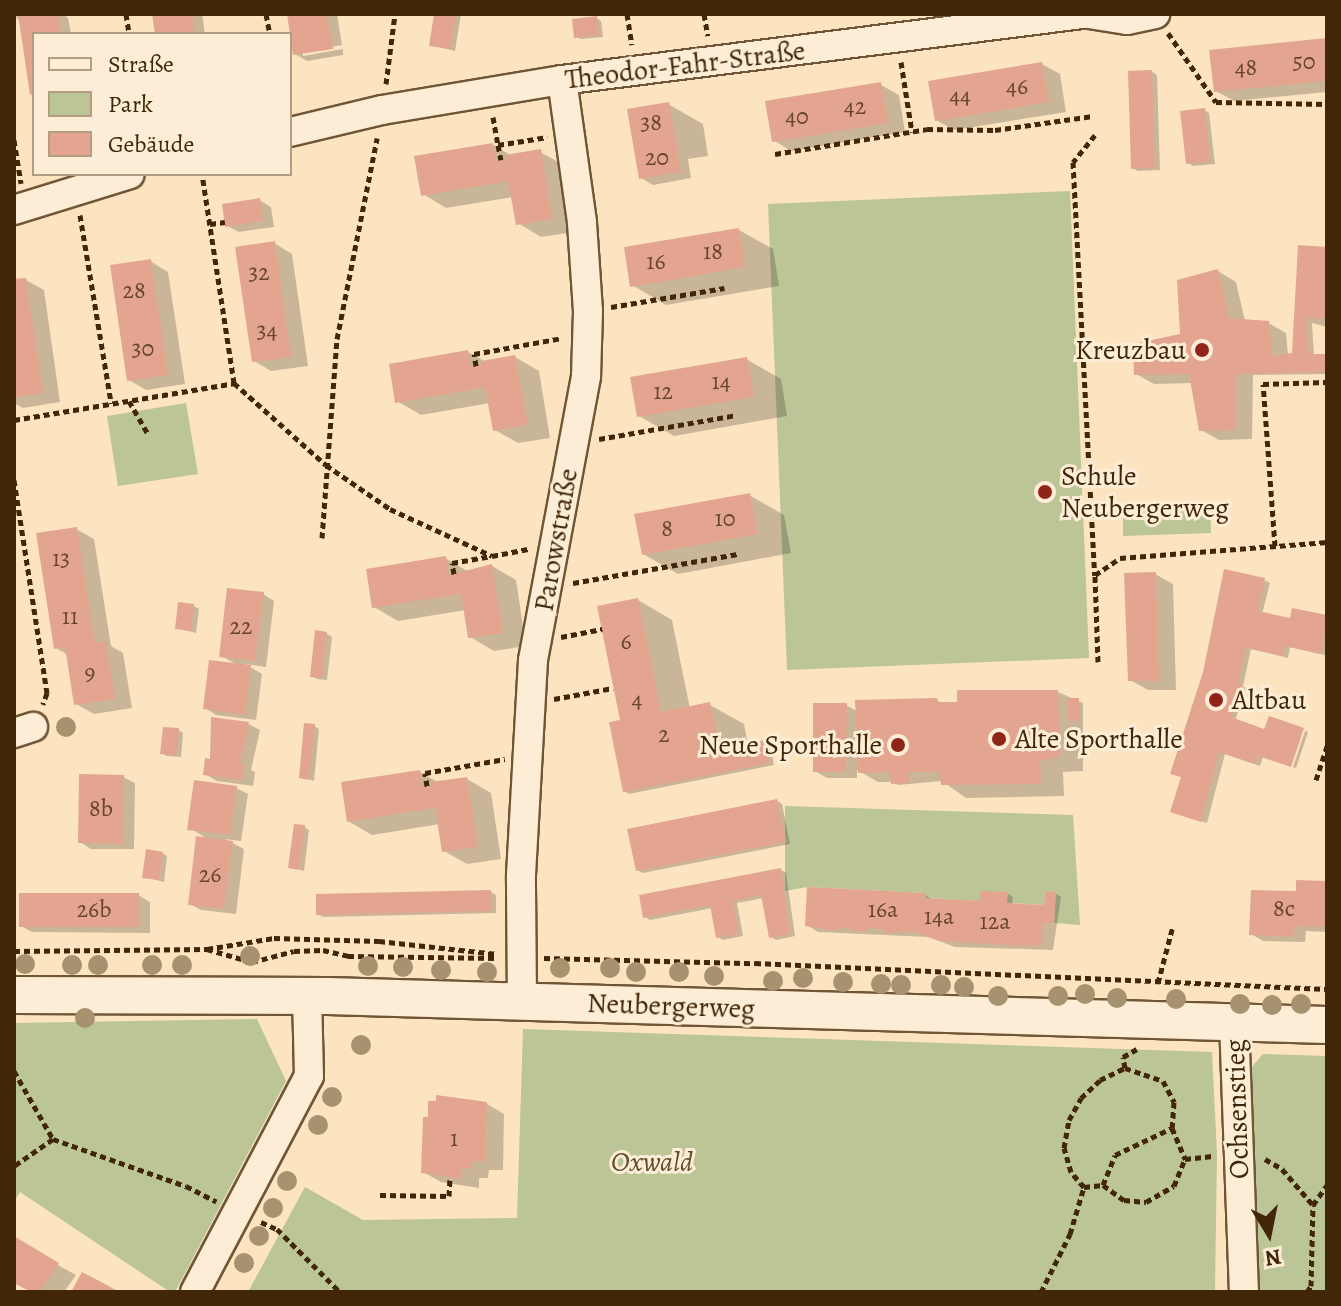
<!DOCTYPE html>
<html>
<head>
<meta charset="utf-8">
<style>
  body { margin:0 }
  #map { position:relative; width:1341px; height:1306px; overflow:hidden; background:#fce4c0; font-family:Alegreya,serif }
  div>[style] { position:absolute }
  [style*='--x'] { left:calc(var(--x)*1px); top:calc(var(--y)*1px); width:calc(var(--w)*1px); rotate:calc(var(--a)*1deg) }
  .green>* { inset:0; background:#bcc595 }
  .shadow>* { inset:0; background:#0003 }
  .building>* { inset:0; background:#e3a590 }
  .path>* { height:5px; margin-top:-2.5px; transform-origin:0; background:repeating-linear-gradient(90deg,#412607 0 6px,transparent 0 10px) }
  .roads { filter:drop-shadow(2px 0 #705635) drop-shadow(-2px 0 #705635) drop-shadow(0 2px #705635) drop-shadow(0 -2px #705635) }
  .minor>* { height:28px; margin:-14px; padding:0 14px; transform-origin:14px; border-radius:14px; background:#fdedd6 }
  .tertiary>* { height:36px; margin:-18px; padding:0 18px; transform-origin:18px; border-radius:18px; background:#fdedd6 }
  .trees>* { width:20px; height:20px; margin:-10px; border-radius:50%; background:#a6926e }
  .dots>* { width:22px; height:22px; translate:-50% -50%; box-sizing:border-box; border:4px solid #fdedd6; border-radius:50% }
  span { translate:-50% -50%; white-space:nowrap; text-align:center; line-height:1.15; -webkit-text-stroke:6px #fdedd6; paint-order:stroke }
  .number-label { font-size:24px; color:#6a4629 }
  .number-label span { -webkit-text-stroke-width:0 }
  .street-label { font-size:28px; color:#412607 }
  .poi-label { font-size:28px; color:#412607 }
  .right { translate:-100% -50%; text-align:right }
  .left { translate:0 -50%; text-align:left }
  .park-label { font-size:28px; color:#604e2a; font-style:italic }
  .frame { position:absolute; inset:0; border:16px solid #412607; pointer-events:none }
  .legend { position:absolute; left:32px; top:32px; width:260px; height:144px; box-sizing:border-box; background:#fdedd6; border:2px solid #b29d83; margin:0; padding:10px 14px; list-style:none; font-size:24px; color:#412607 }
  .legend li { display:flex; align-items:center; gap:16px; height:40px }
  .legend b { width:40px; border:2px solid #b29d83 }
  .north { position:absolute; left:1229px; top:1194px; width:80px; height:80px; -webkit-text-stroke:6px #fdedd6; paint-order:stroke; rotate:170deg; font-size:22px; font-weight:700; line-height:32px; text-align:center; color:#412607 }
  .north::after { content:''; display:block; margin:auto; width:28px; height:36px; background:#412607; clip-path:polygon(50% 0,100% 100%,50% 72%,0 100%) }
</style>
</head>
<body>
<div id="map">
  <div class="green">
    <div style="clip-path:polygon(1070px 191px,1089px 658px,787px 670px,768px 204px)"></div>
    <div style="clip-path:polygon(186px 403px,198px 474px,118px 486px,107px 416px)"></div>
    <div style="clip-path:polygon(1210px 502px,1211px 533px,1123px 536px,1123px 504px)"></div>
    <div style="clip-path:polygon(785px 806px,1073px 815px,1080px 925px,1054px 923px,1056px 892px,1045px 891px,1044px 905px,926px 898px,925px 893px,807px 887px,785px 891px)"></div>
    <div style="clip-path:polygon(257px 1019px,286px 1081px,175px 1292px,170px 1292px,20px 1192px,14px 1202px,14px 1023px)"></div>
    <div style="clip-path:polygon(523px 1029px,1212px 1052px,1217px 1154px,1215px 1292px,248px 1292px,305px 1187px,363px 1220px,517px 1218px)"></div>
    <div style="clip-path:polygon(1263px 1054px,1327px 1056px,1327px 1292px,1260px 1292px,1250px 1069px)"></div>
  </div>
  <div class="shadow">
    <div style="clip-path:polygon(14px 14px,62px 14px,68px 18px,71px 34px,34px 34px,34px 95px,20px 22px)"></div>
    <div style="clip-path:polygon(154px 14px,202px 14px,205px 34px,157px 34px)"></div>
    <div style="clip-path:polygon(289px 14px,337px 14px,342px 45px,303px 52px,303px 56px,343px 49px,343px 55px,307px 61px,295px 54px)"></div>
    <div style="clip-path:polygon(436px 14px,461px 14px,455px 51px,431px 45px)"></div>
    <div style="clip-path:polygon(596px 18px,601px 21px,603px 37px,581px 39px,576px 37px)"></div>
    <div style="clip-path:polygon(1327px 40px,1327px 92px,1234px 101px,1216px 91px)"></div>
    <div style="clip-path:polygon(1042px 64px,1060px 74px,1066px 112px,954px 130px,936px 120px)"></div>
    <div style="clip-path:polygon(1152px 72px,1157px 75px,1160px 170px,1138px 171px,1133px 168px)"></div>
    <div style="clip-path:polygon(881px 85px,899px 95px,905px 132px,791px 151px,773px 140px)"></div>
    <div style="clip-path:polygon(668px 104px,703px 124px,708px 156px,688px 159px,691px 178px,653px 185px,641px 178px)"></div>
    <div style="clip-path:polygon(1204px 110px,1209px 113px,1215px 164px,1193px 166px,1188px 163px)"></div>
    <div style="clip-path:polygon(493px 145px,512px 156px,540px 152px,564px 165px,575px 232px,541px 237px,518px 223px,513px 197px,446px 208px,423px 194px)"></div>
    <div style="clip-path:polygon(259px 200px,271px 207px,274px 227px,239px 232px,227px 226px)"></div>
    <div style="clip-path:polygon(739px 230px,773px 249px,779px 286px,666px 305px,632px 285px)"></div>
    <div style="clip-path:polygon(274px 243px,292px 254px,308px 366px,271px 371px,254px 361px)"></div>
    <div style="clip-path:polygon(1327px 249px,1327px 327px,1312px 323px,1314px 356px,1327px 356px,1327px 374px,1253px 375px,1252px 439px,1219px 440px,1201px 430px,1193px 383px,1154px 384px,1136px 374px,1182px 336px,1218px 271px,1236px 282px,1245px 321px,1268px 323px,1286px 333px,1288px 356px,1294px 355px)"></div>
    <div style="clip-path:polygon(150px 261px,168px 272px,185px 384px,146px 390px,129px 380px)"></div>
    <div style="clip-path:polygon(26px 280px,44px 290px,60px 402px,23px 408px,14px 403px,14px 281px)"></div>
    <div style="clip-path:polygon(468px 352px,486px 362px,515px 357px,539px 371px,550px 438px,518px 443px,495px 430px,490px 403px,421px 415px,397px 401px)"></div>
    <div style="clip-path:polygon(746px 359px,781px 379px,787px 416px,674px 436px,639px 416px)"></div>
    <div style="clip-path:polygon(749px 495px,784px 515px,791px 553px,678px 574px,643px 554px)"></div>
    <div style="clip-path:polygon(76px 529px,94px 539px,111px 646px,123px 653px,132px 708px,94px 714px,76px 704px,68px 655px,56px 648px)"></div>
    <div style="clip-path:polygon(445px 558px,469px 572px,492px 566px,516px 580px,526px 646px,494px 651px,470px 637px,466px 610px,398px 621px,374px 607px)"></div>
    <div style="clip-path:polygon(1155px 574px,1173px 584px,1176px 690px,1148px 690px,1130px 680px)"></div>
    <div style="clip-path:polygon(1264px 580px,1270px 583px,1262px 614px,1291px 621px,1327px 617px,1325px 655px,1290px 647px,1288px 658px,1251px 649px,1243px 686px,1246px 688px,1235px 721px,1263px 757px,1260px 766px,1225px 754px,1207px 823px,1177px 814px)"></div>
    <div style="clip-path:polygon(263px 594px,274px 601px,266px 667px,245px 664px,262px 674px,256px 720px,216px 715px,205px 708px,238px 665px,221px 656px)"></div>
    <div style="clip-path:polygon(638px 600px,672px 620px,690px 709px,710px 705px,744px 724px,748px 745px,765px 742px,770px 745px,774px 765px,629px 794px,624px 791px,622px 722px)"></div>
    <div style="clip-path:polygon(194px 606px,199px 609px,196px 633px,177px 628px)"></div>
    <div style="clip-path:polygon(327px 634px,332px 637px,327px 680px,317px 679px,312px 676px)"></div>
    <div style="clip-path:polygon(1058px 692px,1083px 703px,1083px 771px,1063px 772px,1064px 796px,966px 798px,942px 781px,898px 785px,893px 782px,878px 782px,857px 770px,857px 778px,827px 778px,815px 771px,846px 705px,858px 712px,936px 700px,944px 704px)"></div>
    <div style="clip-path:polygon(248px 724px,260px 730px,251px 770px,255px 772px,253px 786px,217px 781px,205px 774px,212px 761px)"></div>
    <div style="clip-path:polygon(314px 726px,319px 729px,314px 781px,301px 777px)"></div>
    <div style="clip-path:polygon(178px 730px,183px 733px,181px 757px,167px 756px,162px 753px)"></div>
    <div style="clip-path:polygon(1305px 731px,1308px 732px,1296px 768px,1293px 767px)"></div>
    <div style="clip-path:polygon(420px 772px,439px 783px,467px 779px,491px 793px,501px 859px,467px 864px,444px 851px,440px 824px,372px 835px,348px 821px)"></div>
    <div style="clip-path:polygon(123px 777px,135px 783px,134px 849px,91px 849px,80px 842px)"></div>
    <div style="clip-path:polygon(236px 788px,248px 794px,241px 841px,225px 839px,244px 849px,236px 914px,201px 910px,190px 904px,209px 840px,190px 828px)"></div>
    <div style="clip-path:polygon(777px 801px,782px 804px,790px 844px,643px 873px,637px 870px)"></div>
    <div style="clip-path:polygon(304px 827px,309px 830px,304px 871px,290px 867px)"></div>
    <div style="clip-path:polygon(162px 853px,167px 856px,164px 882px,144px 877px)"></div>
    <div style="clip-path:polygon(781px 870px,786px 873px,795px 936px,776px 940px,771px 937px,764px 898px,737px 903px,743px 936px,723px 940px,718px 937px,713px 908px,650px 920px,645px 917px)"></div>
    <div style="clip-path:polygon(1327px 883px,1327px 932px,1306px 931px,1305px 942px,1263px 941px,1251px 934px,1298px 893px)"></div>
    <div style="clip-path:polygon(491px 892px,496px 895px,496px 913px,323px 917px,318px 914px)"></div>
    <div style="clip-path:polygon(1008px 894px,1013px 897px,1012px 905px,1046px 907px,1056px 894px,1061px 897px,1053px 950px,955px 947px,928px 937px,818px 932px,807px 925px,925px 895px,935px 901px,990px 904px)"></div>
    <div style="clip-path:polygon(138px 895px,150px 902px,150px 933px,32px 932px,21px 926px)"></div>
    <div style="clip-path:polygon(487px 1104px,504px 1114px,503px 1170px,489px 1170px,488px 1178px,479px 1178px,479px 1188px,441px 1182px,423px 1172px)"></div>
    <div style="clip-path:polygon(14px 1241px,76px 1275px,64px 1292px,34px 1292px,14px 1281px)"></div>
  </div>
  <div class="building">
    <div style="clip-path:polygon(18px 14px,58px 14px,61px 34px,34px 34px,34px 94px,30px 95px)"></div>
    <div style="clip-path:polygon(152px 14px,192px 14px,195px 34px,155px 34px)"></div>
    <div style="clip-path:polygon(287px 14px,327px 14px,333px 49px,293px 55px)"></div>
    <div style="clip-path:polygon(434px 14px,456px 14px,450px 49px,429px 46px)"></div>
    <div style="clip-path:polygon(597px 16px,599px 35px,574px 38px,572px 19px)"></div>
    <div style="clip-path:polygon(1327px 38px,1327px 81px,1214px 92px,1209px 50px)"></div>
    <div style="clip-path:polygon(1042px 62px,1049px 102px,935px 121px,928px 81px)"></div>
    <div style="clip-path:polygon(1152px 70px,1155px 168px,1131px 169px,1128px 71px)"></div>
    <div style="clip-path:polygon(881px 82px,888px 123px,772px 142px,765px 101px)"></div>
    <div style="clip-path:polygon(669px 102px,681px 172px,639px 179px,627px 109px)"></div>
    <div style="clip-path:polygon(1205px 108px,1210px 162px,1186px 164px,1180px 111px)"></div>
    <div style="clip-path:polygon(493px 143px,496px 161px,506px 159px,505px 155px,541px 149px,552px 219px,516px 225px,508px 181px,421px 196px,414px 156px)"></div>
    <div style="clip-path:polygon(260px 198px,263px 221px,225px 227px,222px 204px)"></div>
    <div style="clip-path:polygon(739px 228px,745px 267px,630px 287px,624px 247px)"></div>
    <div style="clip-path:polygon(275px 241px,291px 357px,252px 362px,235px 247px)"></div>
    <div style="clip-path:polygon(1298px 245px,1327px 247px,1327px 319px,1307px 318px,1309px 354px,1327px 354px,1327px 372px,1236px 374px,1235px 430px,1199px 431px,1189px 374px,1134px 375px,1133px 344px,1180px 334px,1177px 280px,1218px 269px,1229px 318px,1269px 321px,1272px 356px,1292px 353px)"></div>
    <div style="clip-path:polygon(151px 259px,168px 375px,127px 381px,110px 265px)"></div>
    <div style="clip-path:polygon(26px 278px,43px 393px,14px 397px,14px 279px)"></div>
    <div style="clip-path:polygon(468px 350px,471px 367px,482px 365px,481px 361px,515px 355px,528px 425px,493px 431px,485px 387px,395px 403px,389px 364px)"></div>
    <div style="clip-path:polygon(747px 357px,754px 397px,637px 417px,630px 377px)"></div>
    <div style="clip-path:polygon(750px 493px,757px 534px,642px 555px,634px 514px)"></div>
    <div style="clip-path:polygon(77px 527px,95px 643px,106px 641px,115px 699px,74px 705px,65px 647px,54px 649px,36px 533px)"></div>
    <div style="clip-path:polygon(446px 556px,449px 575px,492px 564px,503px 633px,468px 638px,461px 594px,372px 608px,366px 569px)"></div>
    <div style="clip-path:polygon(1224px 569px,1265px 578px,1258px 611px,1290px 618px,1292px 608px,1327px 615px,1327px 623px,1320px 654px,1285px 646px,1283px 656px,1246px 648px,1238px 682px,1242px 683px,1231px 717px,1264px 729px,1269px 716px,1304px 728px,1291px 767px,1258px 756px,1255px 764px,1219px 752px,1201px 822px,1170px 812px,1181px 777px,1170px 774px,1203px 672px)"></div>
    <div style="clip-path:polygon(1156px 572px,1159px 681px,1128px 681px,1124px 573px)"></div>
    <div style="clip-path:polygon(227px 588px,264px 592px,255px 661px,219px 657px)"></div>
    <div style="clip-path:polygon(638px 598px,661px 712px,710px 702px,719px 748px,765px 740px,770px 763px,623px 792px,609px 722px,620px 720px,597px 606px)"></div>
    <div style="clip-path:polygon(178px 602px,194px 604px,191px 631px,175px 629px)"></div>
    <div style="clip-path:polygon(315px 630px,327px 632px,322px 678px,310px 677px)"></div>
    <div style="clip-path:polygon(209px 660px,251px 665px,245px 715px,203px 709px)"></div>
    <div style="clip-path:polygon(957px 690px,1058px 690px,1060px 758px,1040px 760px,1041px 784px,941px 785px,940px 772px,910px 772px,910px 783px,891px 784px,890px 772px,858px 773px,855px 700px,937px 698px,938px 702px,957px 702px)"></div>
    <div style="clip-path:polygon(1067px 698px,1079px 698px,1079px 721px,1068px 721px)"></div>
    <div style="clip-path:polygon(813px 703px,847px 703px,846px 772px,813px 772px)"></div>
    <div style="clip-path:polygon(211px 717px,249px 722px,240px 763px,244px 764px,242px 780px,203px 775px,205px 758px,210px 759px)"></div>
    <div style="clip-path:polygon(304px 723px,315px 724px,309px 780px,299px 778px)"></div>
    <div style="clip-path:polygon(163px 727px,179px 728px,176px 756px,160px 754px)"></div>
    <div style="clip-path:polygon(420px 770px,423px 787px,431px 786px,431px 782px,467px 777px,478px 847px,442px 852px,435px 808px,347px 822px,341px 782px)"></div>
    <div style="clip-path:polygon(79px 774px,124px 775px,123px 844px,78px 843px)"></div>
    <div style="clip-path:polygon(194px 780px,237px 786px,230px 835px,187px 830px)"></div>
    <div style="clip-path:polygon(777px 799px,786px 842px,636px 871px,627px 829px)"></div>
    <div style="clip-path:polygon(294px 824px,305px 825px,299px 870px,288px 868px)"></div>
    <div style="clip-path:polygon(196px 836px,233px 841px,224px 909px,188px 905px)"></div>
    <div style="clip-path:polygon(146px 849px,163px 852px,159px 880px,142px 878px)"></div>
    <div style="clip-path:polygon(781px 868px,790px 934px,769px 938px,761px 895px,733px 901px,739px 934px,716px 938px,710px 905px,643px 918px,639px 895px)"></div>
    <div style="clip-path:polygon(1296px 880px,1327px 881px,1327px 927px,1295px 926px,1294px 937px,1249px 935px,1251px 890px,1296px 891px)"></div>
    <div style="clip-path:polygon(807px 887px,926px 893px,926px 898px,980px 901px,980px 891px,1008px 892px,1007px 903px,1044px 905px,1045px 891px,1056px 892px,1054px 923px,1043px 923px,1042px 945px,1020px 946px,941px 941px,914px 932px,886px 933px,886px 930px,868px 928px,868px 932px,857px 931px,840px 927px,839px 930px,829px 930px,805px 926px)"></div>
    <div style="clip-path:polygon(491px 890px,492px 911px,316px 915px,316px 894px)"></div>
    <div style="clip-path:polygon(19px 893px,139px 893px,139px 927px,19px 927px)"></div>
    <div style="clip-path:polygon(436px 1095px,487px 1102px,485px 1161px,471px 1161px,471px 1169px,462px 1168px,461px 1179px,421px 1173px,423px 1117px,428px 1117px,428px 1101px,436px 1101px)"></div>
    <div style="clip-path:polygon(14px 1236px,59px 1263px,40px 1292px,31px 1292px,14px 1283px)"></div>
    <div style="clip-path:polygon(82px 1272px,107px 1285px,119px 1292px,71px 1292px)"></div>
  </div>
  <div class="path">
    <div style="--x:126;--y:14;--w:20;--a:81"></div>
    <div style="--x:266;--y:14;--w:20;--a:79"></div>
    <div style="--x:627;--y:14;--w:31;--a:81"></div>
    <div style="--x:704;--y:14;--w:22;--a:80"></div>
    <div style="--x:1168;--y:33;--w:84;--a:55.2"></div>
    <div style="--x:1216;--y:102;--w:111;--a:1"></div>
    <div style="--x:901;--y:62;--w:71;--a:81.1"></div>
    <div style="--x:386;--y:84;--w:71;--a:-82.7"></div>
    <div style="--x:493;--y:117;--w:28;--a:80"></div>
    <div style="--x:498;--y:145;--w:50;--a:-9.3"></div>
    <div style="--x:1095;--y:135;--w:35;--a:129"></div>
    <div style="--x:1073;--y:162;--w:414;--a:87"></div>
    <div style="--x:14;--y:140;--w:44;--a:80.8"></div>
    <div style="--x:498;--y:145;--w:15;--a:79"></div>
    <div style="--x:775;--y:154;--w:154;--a:-9.3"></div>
    <div style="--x:927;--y:129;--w:68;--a:0.8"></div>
    <div style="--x:995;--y:130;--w:99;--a:-8.1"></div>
    <div style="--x:80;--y:215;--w:191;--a:80.6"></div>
    <div style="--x:210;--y:224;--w:15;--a:-8"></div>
    <div style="--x:611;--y:307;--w:115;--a:-9.5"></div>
    <div style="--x:476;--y:366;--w:12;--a:-99"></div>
    <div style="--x:474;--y:354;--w:89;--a:-10.3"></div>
    <div style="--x:234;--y:383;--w:123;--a:41.7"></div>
    <div style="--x:326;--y:465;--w:78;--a:34.5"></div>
    <div style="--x:390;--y:509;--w:112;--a:24.7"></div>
    <div style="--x:492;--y:556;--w:38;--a:-11"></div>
    <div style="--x:129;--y:401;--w:38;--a:60"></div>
    <div style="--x:14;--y:420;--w:223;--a:-9.5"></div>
    <div style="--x:234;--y:383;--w:211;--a:-98.7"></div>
    <div style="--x:599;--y:439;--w:139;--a:-9.9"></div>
    <div style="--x:14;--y:480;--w:216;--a:81.2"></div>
    <div style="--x:47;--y:693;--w:12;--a:110"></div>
    <div style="--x:322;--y:538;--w:200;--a:-85.7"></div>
    <div style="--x:337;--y:339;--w:205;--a:-78.7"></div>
    <div style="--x:1275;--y:546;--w:162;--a:-94.2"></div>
    <div style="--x:1263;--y:384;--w:64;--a:-1.8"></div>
    <div style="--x:454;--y:574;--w:11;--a:-100"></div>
    <div style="--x:452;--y:563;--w:40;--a:-10"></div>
    <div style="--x:573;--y:583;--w:167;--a:-10"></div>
    <div style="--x:561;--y:637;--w:42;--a:-11"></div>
    <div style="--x:1098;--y:662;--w:87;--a:-92"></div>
    <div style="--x:1095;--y:575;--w:30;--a:-34"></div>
    <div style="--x:1120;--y:558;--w:208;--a:-4.4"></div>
    <div style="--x:554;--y:699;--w:60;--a:-10.6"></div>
    <div style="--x:1316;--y:780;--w:36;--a:-72"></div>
    <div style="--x:427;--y:786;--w:13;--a:-99"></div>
    <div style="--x:425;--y:773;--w:81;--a:-9.9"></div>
    <div style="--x:207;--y:949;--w:47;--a:16.1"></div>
    <div style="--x:252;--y:962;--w:43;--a:-14.7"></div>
    <div style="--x:294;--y:951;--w:29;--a:-2"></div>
    <div style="--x:323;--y:950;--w:26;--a:13"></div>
    <div style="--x:348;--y:956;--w:150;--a:0.8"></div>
    <div style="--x:14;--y:951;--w:193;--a:-0.6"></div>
    <div style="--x:207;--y:949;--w:68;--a:-9.3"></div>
    <div style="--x:274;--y:938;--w:105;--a:1.6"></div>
    <div style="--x:379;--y:941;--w:119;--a:6.3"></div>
    <div style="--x:544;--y:958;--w:211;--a:1.4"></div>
    <div style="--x:755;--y:963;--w:573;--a:2.6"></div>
    <div style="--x:1158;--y:983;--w:59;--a:-75.3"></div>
    <div style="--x:1125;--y:1068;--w:11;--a:-100"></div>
    <div style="--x:1123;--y:1057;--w:16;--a:-30"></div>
    <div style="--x:14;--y:1071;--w:78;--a:60.2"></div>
    <div style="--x:53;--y:1139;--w:47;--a:145.3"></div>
    <div style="--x:53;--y:1139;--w:141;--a:19.5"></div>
    <div style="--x:186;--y:1186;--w:34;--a:27"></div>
    <div style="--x:1265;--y:1159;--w:20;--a:30"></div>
    <div style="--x:1282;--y:1169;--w:48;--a:49.3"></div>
    <div style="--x:1103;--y:1185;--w:32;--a:-68"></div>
    <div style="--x:1115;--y:1155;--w:63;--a:-25.3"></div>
    <div style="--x:1172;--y:1128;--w:34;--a:67"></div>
    <div style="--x:1084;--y:1187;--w:20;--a:-131"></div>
    <div style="--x:1071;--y:1172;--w:25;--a:-106"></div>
    <div style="--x:1064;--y:1148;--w:28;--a:-80"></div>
    <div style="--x:1069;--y:1120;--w:25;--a:-61"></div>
    <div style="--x:1081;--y:1098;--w:26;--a:-43"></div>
    <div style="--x:1100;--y:1080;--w:28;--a:-26"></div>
    <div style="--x:1125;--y:1068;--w:40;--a:18.9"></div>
    <div style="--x:1163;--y:1081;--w:24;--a:62"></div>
    <div style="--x:1174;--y:1102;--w:26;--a:94"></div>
    <div style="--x:380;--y:1195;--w:69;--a:0.8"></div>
    <div style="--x:449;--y:1196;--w:17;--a:-87"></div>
    <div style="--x:261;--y:1222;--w:17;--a:24"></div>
    <div style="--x:277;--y:1229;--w:89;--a:45"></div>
    <div style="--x:1041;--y:1292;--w:65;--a:-63.4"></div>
    <div style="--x:1070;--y:1234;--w:49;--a:-73.4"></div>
    <div style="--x:1084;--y:1187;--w:19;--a:-6"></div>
    <div style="--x:1103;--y:1185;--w:26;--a:36"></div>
    <div style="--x:1124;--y:1200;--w:22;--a:5"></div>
    <div style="--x:1146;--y:1202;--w:32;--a:-30"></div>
    <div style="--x:1174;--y:1186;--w:29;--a:-68"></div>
    <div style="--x:1185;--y:1159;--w:28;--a:-6"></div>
    <div style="--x:1307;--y:1292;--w:7;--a:-56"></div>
    <div style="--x:1311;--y:1286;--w:81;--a:-88.6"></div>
    <div style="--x:1313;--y:1205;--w:24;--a:-55"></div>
  </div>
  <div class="roads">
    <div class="minor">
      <div style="--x:1089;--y:14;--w:38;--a:9"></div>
      <div style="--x:1127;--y:20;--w:29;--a:-12"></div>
      <div style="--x:290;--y:132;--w:95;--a:-13.4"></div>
      <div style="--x:382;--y:110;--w:182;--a:-9.5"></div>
      <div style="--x:562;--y:80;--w:524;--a:-7.23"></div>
      <div style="--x:14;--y:210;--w:121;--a:-17.2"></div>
      <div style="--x:14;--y:733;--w:20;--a:-18"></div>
      <div style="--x:522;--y:1001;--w:126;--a:-90.5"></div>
      <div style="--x:521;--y:875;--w:215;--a:-86.8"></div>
      <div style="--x:533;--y:660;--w:289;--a:-79.4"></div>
      <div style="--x:586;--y:376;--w:65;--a:-88.2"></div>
      <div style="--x:588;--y:311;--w:89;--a:-93.9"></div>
      <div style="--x:582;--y:222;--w:143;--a:-98"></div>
      <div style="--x:1234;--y:1021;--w:271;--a:87.9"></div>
      <div style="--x:195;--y:1292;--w:244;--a:-62.2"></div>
      <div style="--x:309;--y:1076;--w:81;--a:-91.4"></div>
    </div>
    <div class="tertiary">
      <div style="--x:14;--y:995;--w:314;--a:0.2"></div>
      <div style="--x:328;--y:996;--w:999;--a:1.66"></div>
    </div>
  </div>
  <div class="trees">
    <div style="left:66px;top:727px"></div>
    <div style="left:250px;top:956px"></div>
    <div style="left:25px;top:964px"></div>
    <div style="left:72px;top:965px"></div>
    <div style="left:98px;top:965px"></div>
    <div style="left:152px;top:965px"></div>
    <div style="left:182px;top:965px"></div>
    <div style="left:368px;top:966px"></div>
    <div style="left:403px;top:967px"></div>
    <div style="left:560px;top:968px"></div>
    <div style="left:610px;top:968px"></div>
    <div style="left:441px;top:970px"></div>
    <div style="left:487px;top:972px"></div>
    <div style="left:636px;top:972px"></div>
    <div style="left:679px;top:972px"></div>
    <div style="left:714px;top:976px"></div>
    <div style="left:803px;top:978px"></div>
    <div style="left:773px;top:981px"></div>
    <div style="left:843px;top:982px"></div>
    <div style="left:881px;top:984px"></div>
    <div style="left:901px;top:985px"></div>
    <div style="left:941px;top:985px"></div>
    <div style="left:964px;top:987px"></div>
    <div style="left:1085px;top:994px"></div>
    <div style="left:998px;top:996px"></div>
    <div style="left:1058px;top:996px"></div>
    <div style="left:1117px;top:998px"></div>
    <div style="left:1176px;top:999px"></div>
    <div style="left:1240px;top:1004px"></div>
    <div style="left:1301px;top:1004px"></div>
    <div style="left:1272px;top:1005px"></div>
    <div style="left:85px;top:1018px"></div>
    <div style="left:361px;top:1045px"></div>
    <div style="left:332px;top:1097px"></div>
    <div style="left:318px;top:1125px"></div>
    <div style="left:287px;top:1181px"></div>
    <div style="left:273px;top:1208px"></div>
    <div style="left:259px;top:1236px"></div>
    <div style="left:244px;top:1263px"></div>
  </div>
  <div class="dots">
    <div style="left:1202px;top:350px;background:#8f2418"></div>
    <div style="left:1045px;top:492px;background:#8f2418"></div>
    <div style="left:1216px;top:700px;background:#8f2418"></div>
    <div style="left:999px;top:739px;background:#8f2418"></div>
    <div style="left:898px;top:745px;background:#8f2418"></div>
  </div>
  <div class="number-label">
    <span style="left:1304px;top:62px">50</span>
    <span style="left:1246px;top:68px">48</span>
    <span style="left:1017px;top:87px">46</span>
    <span style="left:960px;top:96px">44</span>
    <span style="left:855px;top:107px">42</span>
    <span style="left:797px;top:117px">40</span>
    <span style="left:651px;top:123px">38</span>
    <span style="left:657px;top:158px">20</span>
    <span style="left:713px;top:252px">18</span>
    <span style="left:656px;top:262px">16</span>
    <span style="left:259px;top:273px">32</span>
    <span style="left:134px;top:291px">28</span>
    <span style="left:267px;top:331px">34</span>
    <span style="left:143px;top:349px">30</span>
    <span style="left:721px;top:382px">14</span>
    <span style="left:663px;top:392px">12</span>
    <span style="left:725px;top:519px">10</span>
    <span style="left:667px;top:529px">8</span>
    <span style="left:61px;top:559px">13</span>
    <span style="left:70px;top:617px">11</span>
    <span style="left:241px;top:627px">22</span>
    <span style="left:626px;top:642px">6</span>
    <span style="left:90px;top:673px">9</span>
    <span style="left:637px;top:700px">4</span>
    <span style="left:664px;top:735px">2</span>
    <span style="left:101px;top:809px">8b</span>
    <span style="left:210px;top:875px">26</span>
    <span style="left:1284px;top:909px">8c</span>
    <span style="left:94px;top:910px">26b</span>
    <span style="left:883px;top:910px">16a</span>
    <span style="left:939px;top:917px">14a</span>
    <span style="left:995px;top:922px">12a</span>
    <span style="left:454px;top:1139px">1</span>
  </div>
  <div class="street-label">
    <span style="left:685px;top:65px;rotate:-7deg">Theodor-Fahr-Straße</span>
    <span style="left:556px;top:540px;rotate:-80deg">Parowstraße</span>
    <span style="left:671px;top:1006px;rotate:2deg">Neubergerweg</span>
    <span style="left:1237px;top:1109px;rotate:-92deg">Ochsenstieg</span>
  </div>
  <div class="poi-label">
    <span class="right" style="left:1186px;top:350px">Kreuzbau</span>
    <span class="left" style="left:1061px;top:492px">Schule<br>Neubergerweg</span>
    <span class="left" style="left:1232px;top:700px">Altbau</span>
    <span class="left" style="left:1015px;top:739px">Alte Sporthalle</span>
    <span class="right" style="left:882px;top:745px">Neue Sporthalle</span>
  </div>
  <div class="park-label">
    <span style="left:652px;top:1162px">Oxwald</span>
  </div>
  <div class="frame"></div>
  <ul class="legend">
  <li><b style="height:10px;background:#fdedd6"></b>Straße</li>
  <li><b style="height:22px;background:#bcc595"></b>Park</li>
  <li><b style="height:22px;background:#e3a590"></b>Gebäude</li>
  </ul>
  <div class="north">N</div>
</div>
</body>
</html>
